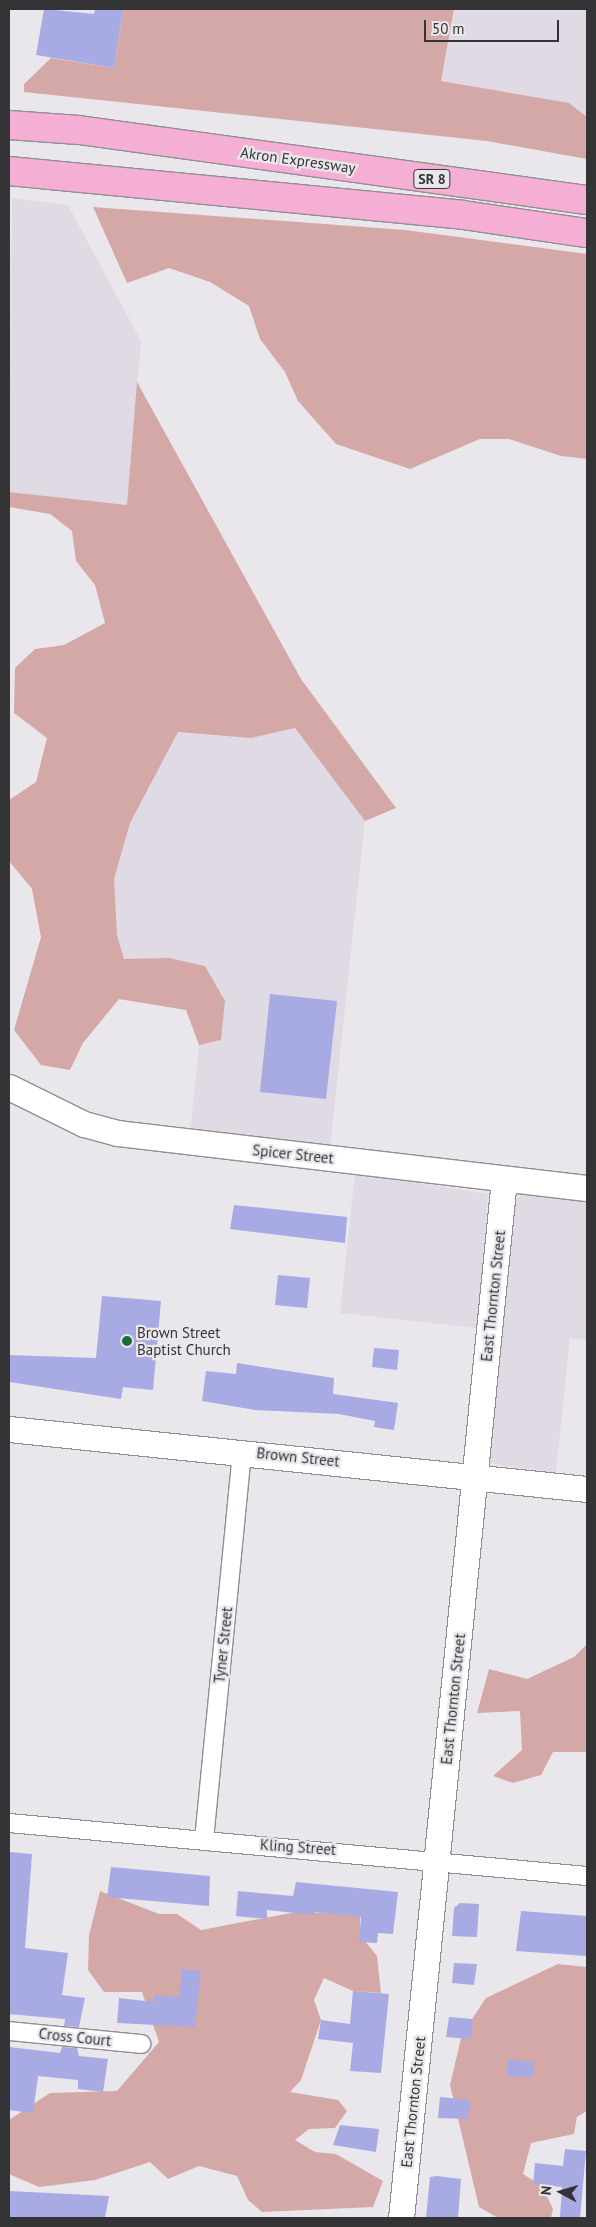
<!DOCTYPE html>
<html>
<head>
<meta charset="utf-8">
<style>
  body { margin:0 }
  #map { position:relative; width:596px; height:2227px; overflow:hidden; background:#eae7ec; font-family:"PT Sans",sans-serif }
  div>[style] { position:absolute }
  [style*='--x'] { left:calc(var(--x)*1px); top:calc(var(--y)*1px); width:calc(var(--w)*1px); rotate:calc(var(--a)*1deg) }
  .built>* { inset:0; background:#e0dae4 }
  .green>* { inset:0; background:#d5a8a8 }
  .building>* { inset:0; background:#a7aae3 }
  .roads { filter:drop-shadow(1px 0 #918e93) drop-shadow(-1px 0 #918e93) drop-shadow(0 1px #918e93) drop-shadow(0 -1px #918e93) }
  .street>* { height:18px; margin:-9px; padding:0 9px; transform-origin:9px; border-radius:9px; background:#fff }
  .secondary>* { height:25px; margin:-12.5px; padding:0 12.5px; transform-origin:12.5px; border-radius:12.5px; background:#fff }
  .highway>* { height:28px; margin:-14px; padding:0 14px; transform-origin:14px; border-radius:14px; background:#f5aed4 }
  .dots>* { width:14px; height:14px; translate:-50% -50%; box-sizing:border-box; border:2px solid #eae7ec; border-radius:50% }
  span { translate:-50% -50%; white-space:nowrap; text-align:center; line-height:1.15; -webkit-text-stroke:4.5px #eae7ec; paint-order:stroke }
  .shield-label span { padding:1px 4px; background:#eae7ec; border:1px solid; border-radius:4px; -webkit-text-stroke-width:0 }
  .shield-label { font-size:14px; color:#343335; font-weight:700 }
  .street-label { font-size:15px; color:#343335 }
  .poi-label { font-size:15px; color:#343335 }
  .left { translate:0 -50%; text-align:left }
  .frame { position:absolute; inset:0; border:10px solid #343335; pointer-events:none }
  .north { position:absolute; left:536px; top:2167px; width:50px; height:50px; -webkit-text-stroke:4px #eae7ec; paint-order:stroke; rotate:276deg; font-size:14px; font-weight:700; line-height:20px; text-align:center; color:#343335 }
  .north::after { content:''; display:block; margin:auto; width:18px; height:22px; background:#343335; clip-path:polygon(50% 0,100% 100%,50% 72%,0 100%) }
  .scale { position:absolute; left:424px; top:20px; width:135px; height:22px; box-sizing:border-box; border:2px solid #343335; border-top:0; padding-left:6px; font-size:15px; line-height:18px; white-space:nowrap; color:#343335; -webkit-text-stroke:4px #eae7ec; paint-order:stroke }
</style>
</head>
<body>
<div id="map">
  <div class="built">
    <div style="clip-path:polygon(454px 9px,587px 9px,587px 117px,569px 103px,441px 81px)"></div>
    <div style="clip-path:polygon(12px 198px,68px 205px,141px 341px,127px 506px,9px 492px)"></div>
    <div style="clip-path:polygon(117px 703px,289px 720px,365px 821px,330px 1148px,190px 1132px,206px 982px,91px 969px)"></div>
    <div style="clip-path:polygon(355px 1173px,488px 1194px,477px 1328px,340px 1313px)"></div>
    <div style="clip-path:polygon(523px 1194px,587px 1201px,587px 1340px,570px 1338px,556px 1473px,488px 1463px,512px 1200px)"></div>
  </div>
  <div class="green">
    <div style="clip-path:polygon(123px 9px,454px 9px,441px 81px,569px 103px,587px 117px,587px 159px,487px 141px,24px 92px,24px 84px,51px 58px,114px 68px)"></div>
    <div style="clip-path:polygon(93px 207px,405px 230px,587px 254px,587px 459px,561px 456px,509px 439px,480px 439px,410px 469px,336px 444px,298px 401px,285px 372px,260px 339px,249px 306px,210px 282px,169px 268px,127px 283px)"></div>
    <div style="clip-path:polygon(137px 382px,301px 679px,396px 808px,365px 821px,295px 728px,251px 738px,178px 732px,130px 823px,114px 879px,117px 935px,124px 959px,169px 958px,205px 966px,225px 1001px,221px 1040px,199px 1045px,186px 1010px,119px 999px,83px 1043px,70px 1070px,41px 1065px,14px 1030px,41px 937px,32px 889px,9px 861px,9px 800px,36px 782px,47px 738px,14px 713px,15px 668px,35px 649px,64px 645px,105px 623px,95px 585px,76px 561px,72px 531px,50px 514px,9px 507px,9px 492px,127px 505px)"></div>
    <div style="clip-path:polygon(587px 1644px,587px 1752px,553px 1752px,541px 1775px,513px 1783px,493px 1776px,522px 1750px,520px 1711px,477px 1713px,489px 1669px,527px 1679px,574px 1657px)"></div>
    <div style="clip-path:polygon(100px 1891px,159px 1914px,177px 1914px,201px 1930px,291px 1913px,360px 1912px,360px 1935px,377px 1956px,381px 1993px,353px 1991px,324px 1978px,314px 2000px,321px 2020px,301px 2080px,290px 2092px,338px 2100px,347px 2111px,335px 2128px,309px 2129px,295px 2140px,315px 2152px,336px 2154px,383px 2181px,373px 2207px,262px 2212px,248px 2200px,237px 2176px,199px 2166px,168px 2179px,150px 2162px,95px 2180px,39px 2187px,9px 2174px,9px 2120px,50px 2093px,117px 2091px,159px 2042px,142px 1992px,104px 1992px,88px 1970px,89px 1935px)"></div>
    <div style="clip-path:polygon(558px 1964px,587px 1967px,587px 2111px,577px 2117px,574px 2134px,531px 2143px,523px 2174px,542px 2186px,553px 2209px,551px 2218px,498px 2218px,479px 2207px,450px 2085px,462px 2034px,486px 1998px)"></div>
  </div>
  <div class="building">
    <div style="clip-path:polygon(44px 9px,94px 14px,95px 9px,123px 9px,114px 68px,36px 55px)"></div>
    <div style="clip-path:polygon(270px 994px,337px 1001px,326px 1099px,260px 1092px)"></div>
    <div style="clip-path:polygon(234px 1205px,347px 1217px,345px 1243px,230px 1229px)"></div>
    <div style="clip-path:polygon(278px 1275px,310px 1278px,307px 1308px,275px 1305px)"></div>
    <div style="clip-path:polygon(102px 1296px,161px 1301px,153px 1390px,123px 1387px,121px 1399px,9px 1382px,9px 1355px,96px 1358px)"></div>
    <div style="clip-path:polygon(374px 1348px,399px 1350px,397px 1370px,372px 1367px)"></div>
    <div style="clip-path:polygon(237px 1363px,334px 1378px,333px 1394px,398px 1403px,394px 1430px,374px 1427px,375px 1421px,339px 1414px,255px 1410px,202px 1401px,206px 1371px,236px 1374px)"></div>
    <div style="clip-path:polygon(9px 1852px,32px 1854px,25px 1948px,68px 1953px,62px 1995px,85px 1998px,79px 2027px,64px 2026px,65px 2019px,9px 2014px)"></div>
    <div style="clip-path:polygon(111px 1867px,210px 1876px,209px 1906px,107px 1897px)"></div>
    <div style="clip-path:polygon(296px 1882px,398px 1892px,393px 1934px,378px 1933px,377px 1943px,359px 1942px,361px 1917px,315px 1912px,314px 1915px,267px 1910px,267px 1919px,236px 1916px,238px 1891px,293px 1896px)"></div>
    <div style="clip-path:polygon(460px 1903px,479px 1904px,477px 1937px,452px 1936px,454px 1908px)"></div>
    <div style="clip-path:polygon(521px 1911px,587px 1916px,587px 1956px,516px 1951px)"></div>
    <div style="clip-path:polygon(454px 1963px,477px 1964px,474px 1985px,452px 1983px)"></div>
    <div style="clip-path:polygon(182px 1969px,201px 1971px,195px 2027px,117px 2023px,119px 1998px,154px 2002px,154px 1995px,179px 1997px)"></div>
    <div style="clip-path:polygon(353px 1991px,389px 1994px,381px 2073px,350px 2071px,353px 2043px,318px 2039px,321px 2020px,350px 2024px)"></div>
    <div style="clip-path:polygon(449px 2017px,473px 2019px,471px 2039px,446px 2037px)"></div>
    <div style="clip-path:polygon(9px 2047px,60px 2053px,62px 2047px,77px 2048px,79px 2056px,108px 2059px,103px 2092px,78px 2089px,78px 2080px,38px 2076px,33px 2113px,9px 2110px)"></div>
    <div style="clip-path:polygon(508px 2059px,534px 2062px,533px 2077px,507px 2077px)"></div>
    <div style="clip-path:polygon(440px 2097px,470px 2100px,468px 2119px,438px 2118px)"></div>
    <div style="clip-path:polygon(340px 2125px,379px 2129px,376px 2152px,333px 2145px)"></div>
    <div style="clip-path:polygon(565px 2149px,586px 2151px,580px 2218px,560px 2217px,562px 2187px,533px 2184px,535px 2163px,563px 2166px)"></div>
    <div style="clip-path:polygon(437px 2176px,461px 2179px,458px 2218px,426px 2218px,430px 2177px)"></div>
    <div style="clip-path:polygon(9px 2191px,109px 2196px,105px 2218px,9px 2218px)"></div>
  </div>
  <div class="roads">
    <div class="street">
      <div style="--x:9;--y:1823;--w:580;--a:5.24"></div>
      <div style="--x:204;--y:1840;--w:391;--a:-84.4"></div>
      <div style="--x:9;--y:2031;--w:133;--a:5.6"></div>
    </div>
    <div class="secondary">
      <div style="--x:9;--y:1087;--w:84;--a:26.3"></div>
      <div style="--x:84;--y:1124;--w:35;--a:15"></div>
      <div style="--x:118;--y:1133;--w:472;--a:6.7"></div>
      <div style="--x:9;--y:1429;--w:581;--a:5.93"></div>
      <div style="--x:401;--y:2218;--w:1044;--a:-84.34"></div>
    </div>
    <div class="highway">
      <div style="--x:9;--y:125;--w:70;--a:4.1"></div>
      <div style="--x:79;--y:130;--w:513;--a:7.85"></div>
      <div style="--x:9;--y:171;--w:456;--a:5.5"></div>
      <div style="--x:463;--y:215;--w:125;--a:8.3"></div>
    </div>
  </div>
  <div class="dots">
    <div style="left:127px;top:1341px;background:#1a6c3d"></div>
  </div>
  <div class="shield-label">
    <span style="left:432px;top:179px">SR 8</span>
  </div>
  <div class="street-label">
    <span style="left:298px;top:160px;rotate:8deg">Akron Expressway</span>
    <span style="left:293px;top:1154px;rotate:6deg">Spicer Street</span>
    <span style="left:493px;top:1296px;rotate:-84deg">East Thornton Street</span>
    <span style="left:298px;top:1457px;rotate:6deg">Brown Street</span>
    <span style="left:223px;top:1645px;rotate:-84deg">Tyner Street</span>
    <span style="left:453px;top:1699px;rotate:-84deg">East Thornton Street</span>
    <span style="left:298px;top:1847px;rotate:4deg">Kling Street</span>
    <span style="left:75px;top:2037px;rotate:6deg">Cross Court</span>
    <span style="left:413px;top:2102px;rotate:-84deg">East Thornton Street</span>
  </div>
  <div class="poi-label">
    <span class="left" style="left:137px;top:1341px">Brown Street<br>Baptist Church</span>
  </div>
  <div class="frame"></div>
  <div class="north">N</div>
  <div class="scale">50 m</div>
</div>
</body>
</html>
